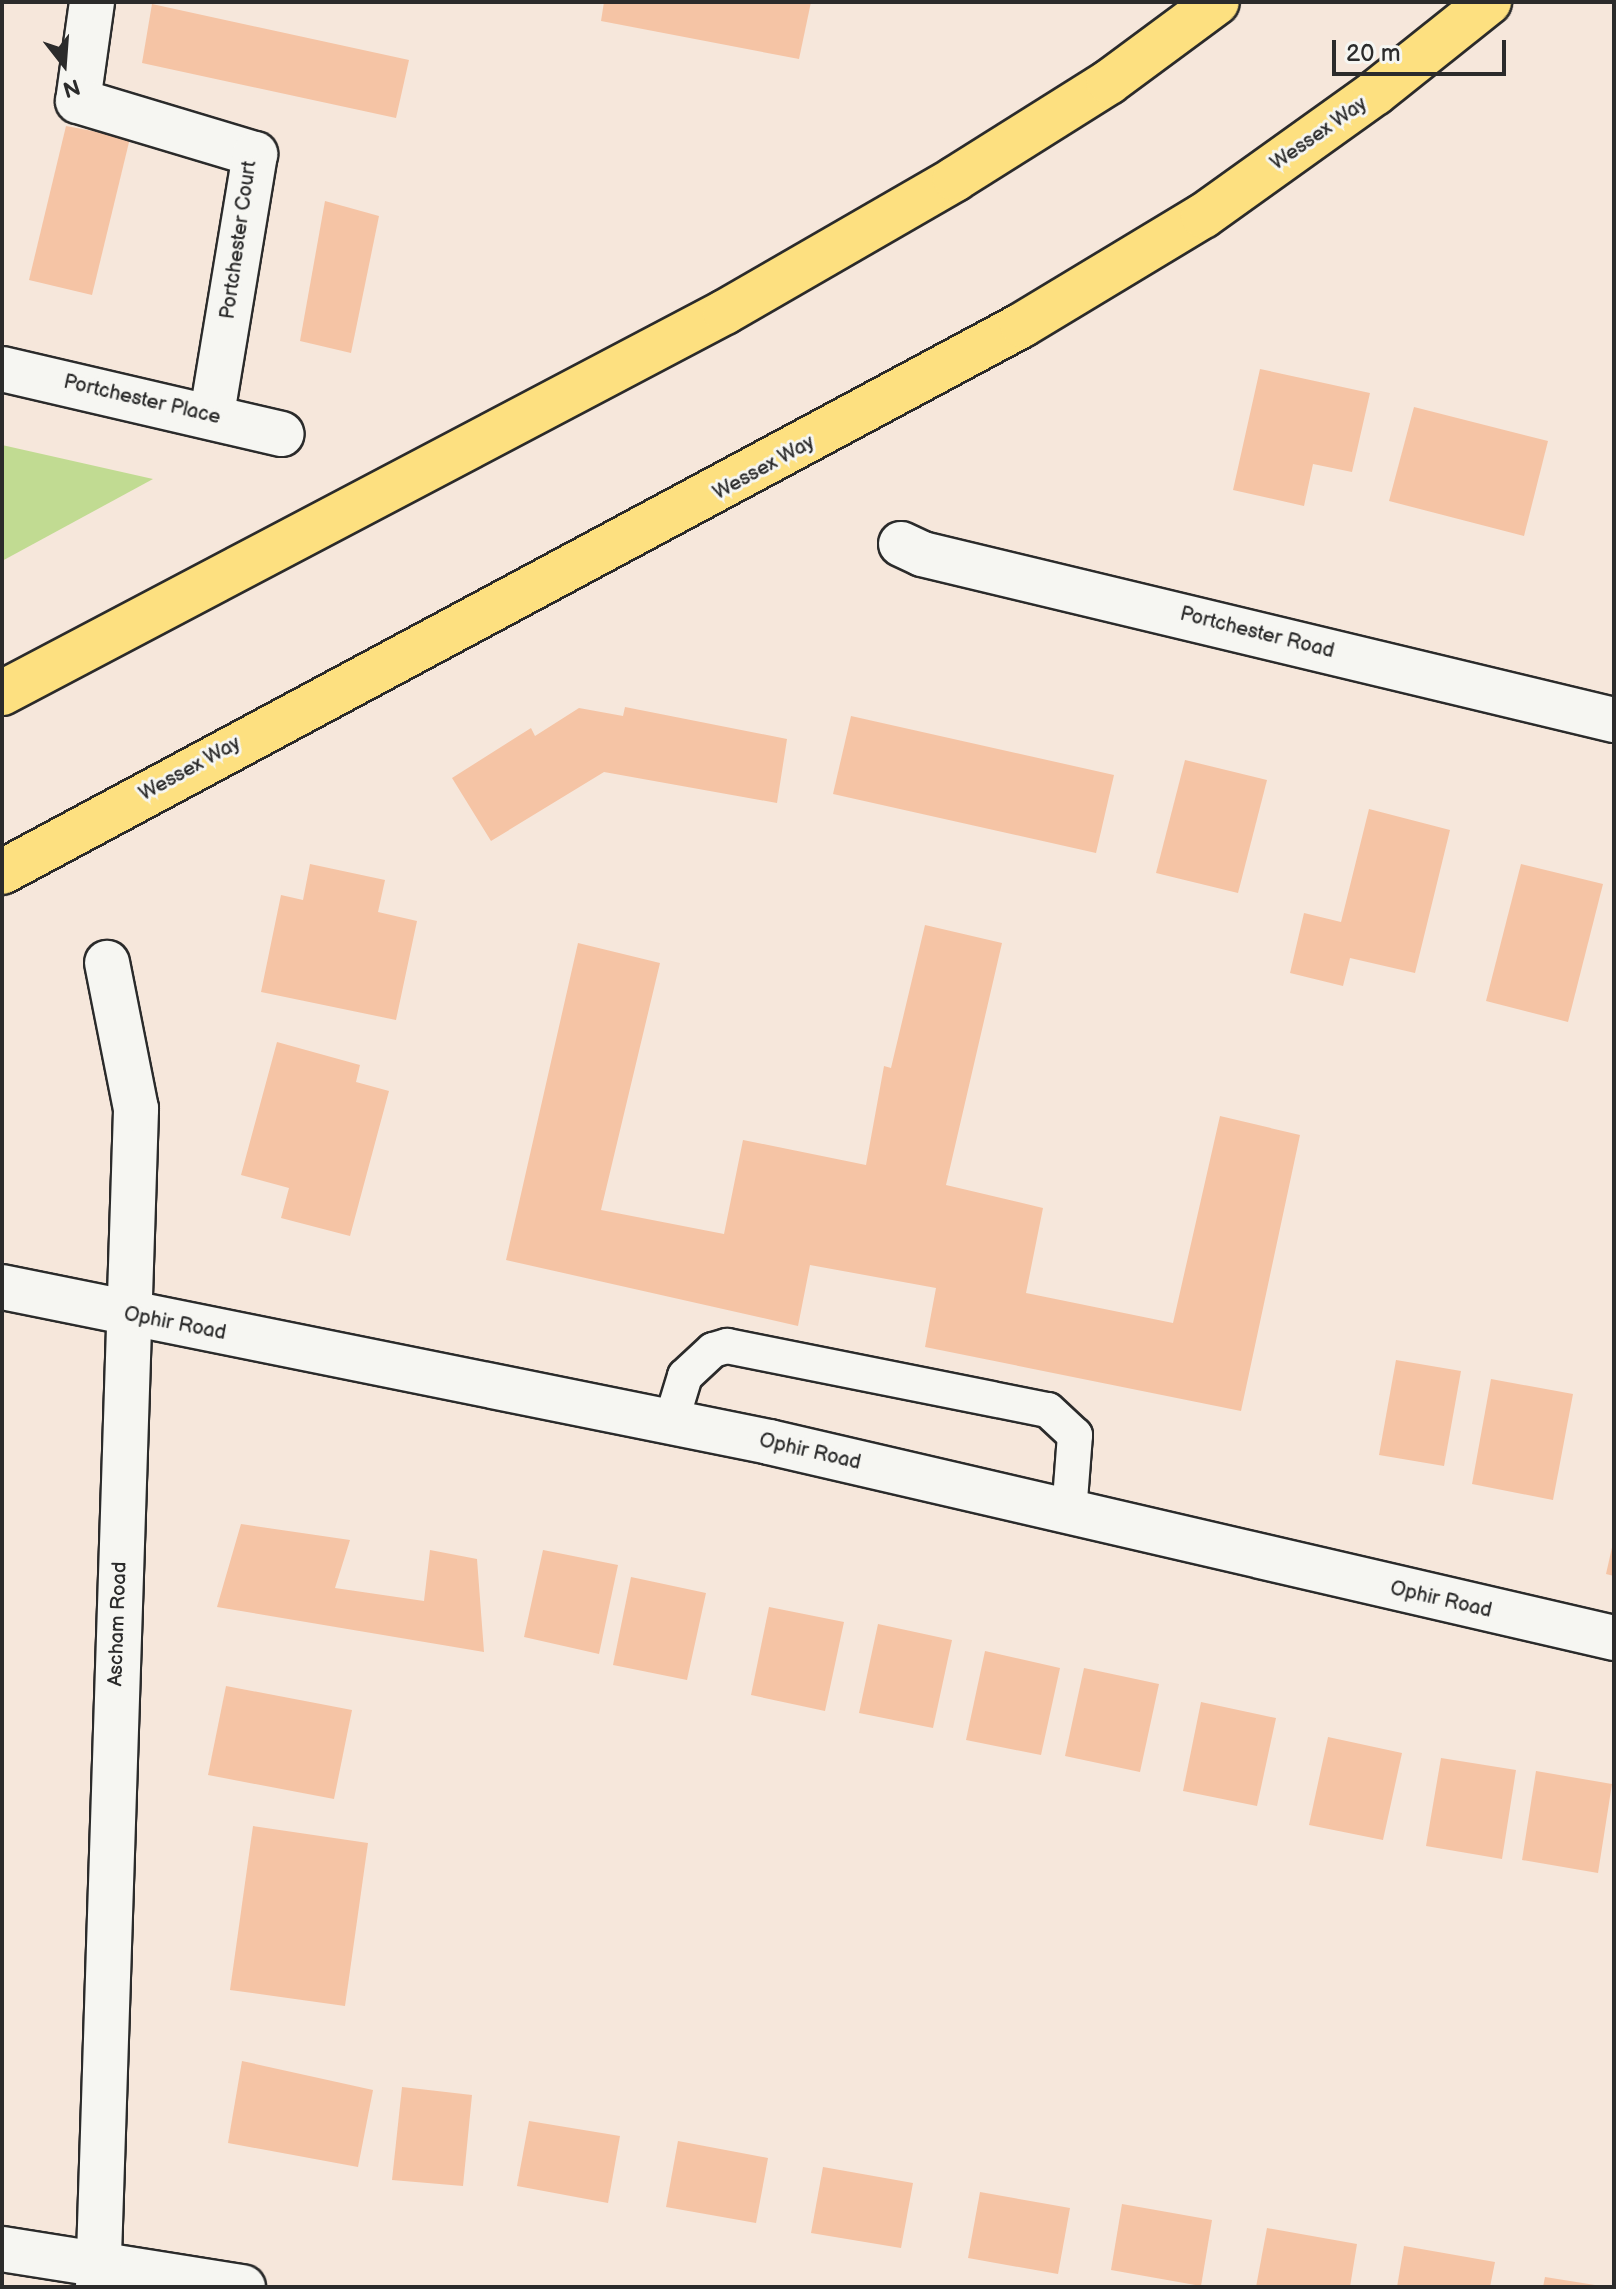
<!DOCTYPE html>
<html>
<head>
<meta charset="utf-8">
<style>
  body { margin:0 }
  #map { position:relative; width:1616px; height:2289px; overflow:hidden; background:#f6e7db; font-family:"Balsamiq Sans",sans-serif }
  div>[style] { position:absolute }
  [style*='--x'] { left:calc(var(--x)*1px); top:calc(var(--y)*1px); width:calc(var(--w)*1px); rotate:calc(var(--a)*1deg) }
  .green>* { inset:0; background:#c1db92 }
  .building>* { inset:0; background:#f5c4a5 }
  .roads { filter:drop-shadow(2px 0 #2b2b2b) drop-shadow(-2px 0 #2b2b2b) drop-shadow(0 2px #2b2b2b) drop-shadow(0 -2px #2b2b2b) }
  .lane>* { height:34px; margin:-17px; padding:0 17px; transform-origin:17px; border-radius:17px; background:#f6f6f2 }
  .street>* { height:44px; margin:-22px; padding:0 22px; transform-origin:22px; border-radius:22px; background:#f6f6f2 }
  .highway>* { height:44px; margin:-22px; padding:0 22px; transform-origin:22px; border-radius:22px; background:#fde080 }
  span { translate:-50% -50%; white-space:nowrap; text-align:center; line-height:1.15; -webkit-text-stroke:6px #f6f6f2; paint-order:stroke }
  .street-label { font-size:20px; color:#2b2b2b }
  .frame { position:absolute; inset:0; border:4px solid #2b2b2b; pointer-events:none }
  .north { position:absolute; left:24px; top:24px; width:80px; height:80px; -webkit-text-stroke:6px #f6f6f2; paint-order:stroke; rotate:163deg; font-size:22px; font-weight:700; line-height:32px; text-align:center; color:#2b2b2b }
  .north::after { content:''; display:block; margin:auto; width:28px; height:36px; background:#2b2b2b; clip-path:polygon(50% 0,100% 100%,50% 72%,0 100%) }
  .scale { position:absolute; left:1332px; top:40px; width:174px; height:36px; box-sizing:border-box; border:4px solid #2b2b2b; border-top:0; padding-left:10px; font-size:24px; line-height:28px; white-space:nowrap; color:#2b2b2b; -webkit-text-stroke:6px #f6f6f2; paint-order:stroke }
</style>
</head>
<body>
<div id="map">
  <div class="green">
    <div style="clip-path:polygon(2px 445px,153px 479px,2px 561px)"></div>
  </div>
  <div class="building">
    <div style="clip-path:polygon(604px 2px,811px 2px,799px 59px,601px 21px)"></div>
    <div style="clip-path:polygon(152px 4px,409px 60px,396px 118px,142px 63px)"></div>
    <div style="clip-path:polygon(66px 126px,130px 138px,92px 295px,29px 280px)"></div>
    <div style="clip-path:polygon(325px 201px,379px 216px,351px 353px,300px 341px)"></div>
    <div style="clip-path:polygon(1260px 369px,1370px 393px,1352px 472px,1313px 464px,1304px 506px,1233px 490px)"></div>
    <div style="clip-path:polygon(1414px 407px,1548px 441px,1524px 536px,1389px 501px)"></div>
    <div style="clip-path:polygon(625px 707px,787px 739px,777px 803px,604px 772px,491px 841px,452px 778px,531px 728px,535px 736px,579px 708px,623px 716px)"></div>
    <div style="clip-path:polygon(851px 716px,1114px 775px,1096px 853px,833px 794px)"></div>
    <div style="clip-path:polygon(1185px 760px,1267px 780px,1238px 893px,1156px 873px)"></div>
    <div style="clip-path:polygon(1369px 809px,1450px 830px,1415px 973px,1350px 958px,1343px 986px,1290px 973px,1304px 913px,1341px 922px)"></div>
    <div style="clip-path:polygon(310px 864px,385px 880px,378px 912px,417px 921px,396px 1020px,261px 992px,281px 895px,303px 900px)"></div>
    <div style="clip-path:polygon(1521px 864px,1603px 884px,1568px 1022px,1486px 1001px)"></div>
    <div style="clip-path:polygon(925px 925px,1002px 943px,946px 1185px,1043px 1208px,1026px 1293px,1173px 1323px,1220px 1116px,1300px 1135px,1241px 1411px,925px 1347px,936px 1288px,810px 1265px,798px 1326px,506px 1260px,578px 943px,660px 963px,601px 1210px,724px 1234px,743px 1140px,866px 1165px,884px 1066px,891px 1068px)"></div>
    <div style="clip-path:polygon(277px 1042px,360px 1065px,356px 1082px,389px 1091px,350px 1236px,281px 1218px,289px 1188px,241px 1175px)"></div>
    <div style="clip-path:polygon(1396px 1360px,1461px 1371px,1444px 1466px,1379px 1455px)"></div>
    <div style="clip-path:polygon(1491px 1379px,1573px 1394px,1553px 1500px,1472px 1484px)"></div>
    <div style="clip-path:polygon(241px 1524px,350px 1540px,335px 1588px,424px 1601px,430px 1550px,477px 1559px,484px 1652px,217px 1607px)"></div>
    <div style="clip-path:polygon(1613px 1543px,1614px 1543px,1614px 1576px,1606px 1574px)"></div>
    <div style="clip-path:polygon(543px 1550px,618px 1565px,599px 1654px,524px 1637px)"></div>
    <div style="clip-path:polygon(631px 1577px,706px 1593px,687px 1680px,613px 1665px)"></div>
    <div style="clip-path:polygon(769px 1607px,844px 1622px,825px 1711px,751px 1695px)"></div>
    <div style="clip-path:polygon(878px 1624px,952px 1640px,933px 1728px,859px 1713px)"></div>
    <div style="clip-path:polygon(985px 1651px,1060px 1668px,1041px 1755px,966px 1740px)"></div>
    <div style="clip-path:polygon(1084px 1668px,1159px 1684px,1140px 1772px,1065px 1756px)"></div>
    <div style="clip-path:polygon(226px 1686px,352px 1710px,334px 1799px,208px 1775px)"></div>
    <div style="clip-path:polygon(1201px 1702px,1276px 1718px,1257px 1806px,1183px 1791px)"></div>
    <div style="clip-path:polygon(1328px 1737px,1402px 1753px,1383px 1840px,1309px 1825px)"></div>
    <div style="clip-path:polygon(1441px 1758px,1516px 1770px,1502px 1859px,1426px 1846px)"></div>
    <div style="clip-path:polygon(1536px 1771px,1612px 1784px,1598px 1873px,1522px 1860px)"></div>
    <div style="clip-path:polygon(253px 1826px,368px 1843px,345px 2006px,230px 1990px)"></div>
    <div style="clip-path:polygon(242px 2061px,373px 2090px,358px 2167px,228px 2143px)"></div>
    <div style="clip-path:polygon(402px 2087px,472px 2095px,463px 2186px,392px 2180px)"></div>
    <div style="clip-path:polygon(529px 2121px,620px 2136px,608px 2203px,517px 2186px)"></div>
    <div style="clip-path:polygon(678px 2141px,768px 2158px,756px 2223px,666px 2207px)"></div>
    <div style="clip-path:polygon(823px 2167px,913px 2183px,901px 2248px,811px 2233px)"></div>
    <div style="clip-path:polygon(980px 2192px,1070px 2208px,1058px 2274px,968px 2258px)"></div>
    <div style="clip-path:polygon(1122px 2204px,1212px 2220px,1201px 2286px,1111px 2270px)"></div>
    <div style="clip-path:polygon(1267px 2228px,1357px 2244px,1350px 2287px,1256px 2287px)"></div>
    <div style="clip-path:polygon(1404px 2246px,1495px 2262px,1490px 2287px,1397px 2287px)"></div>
    <div style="clip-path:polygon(1545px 2277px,1595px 2285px,1595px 2287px,1543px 2287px)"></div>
  </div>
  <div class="roads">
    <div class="lane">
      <div style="--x:671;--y:1422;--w:48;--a:-73.1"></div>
      <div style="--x:685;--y:1376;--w:38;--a:-43"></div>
      <div style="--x:713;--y:1350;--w:15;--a:-16"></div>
      <div style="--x:727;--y:1346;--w:327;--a:11.3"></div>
      <div style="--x:1048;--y:1410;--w:37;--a:43"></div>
      <div style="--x:1075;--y:1435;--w:78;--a:94.4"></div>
    </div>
    <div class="street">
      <div style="--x:92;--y:2;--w:100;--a:98"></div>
      <div style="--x:78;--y:101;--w:185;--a:16.7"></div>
      <div style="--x:255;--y:154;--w:265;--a:99.4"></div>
      <div style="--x:2;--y:369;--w:287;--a:13.1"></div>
      <div style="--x:901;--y:544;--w:23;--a:25"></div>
      <div style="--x:922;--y:554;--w:712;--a:13.49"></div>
      <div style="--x:2;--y:1287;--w:783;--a:11.42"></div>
      <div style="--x:769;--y:1442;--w:867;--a:13.06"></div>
      <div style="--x:2;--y:2249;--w:244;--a:9"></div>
      <div style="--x:98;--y:2287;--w:1179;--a:-88.15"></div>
      <div style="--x:136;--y:1109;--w:149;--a:-101.2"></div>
    </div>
    <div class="highway">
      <div style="--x:2;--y:693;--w:817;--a:-27.79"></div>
      <div style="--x:725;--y:312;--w:266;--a:-30"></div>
      <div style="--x:955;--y:179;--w:182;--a:-32.2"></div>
      <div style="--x:1109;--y:82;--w:134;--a:-36.5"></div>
      <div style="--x:2;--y:872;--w:1157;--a:-28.2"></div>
      <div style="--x:1022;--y:325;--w:211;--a:-31.1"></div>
      <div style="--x:1203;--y:216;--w:211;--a:-35.6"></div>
      <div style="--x:1375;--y:93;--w:146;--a:-38.6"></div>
    </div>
  </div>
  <div class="street-label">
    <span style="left:1319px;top:134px;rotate:-35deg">Wessex Way</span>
    <span style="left:239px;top:240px;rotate:-82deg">Portchester Court</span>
    <span style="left:142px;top:400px;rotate:13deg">Portchester Place</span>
    <span style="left:764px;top:468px;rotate:-29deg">Wessex Way</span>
    <span style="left:1257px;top:633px;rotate:14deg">Portchester Road</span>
    <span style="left:190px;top:769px;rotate:-29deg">Wessex Way</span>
    <span style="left:175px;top:1324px;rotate:11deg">Ophir Road</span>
    <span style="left:810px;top:1452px;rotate:13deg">Ophir Road</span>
    <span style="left:1441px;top:1600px;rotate:13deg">Ophir Road</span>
    <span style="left:118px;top:1624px;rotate:-88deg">Ascham Road</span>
  </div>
  <div class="frame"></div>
  <div class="north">N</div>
  <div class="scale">20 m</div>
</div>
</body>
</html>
